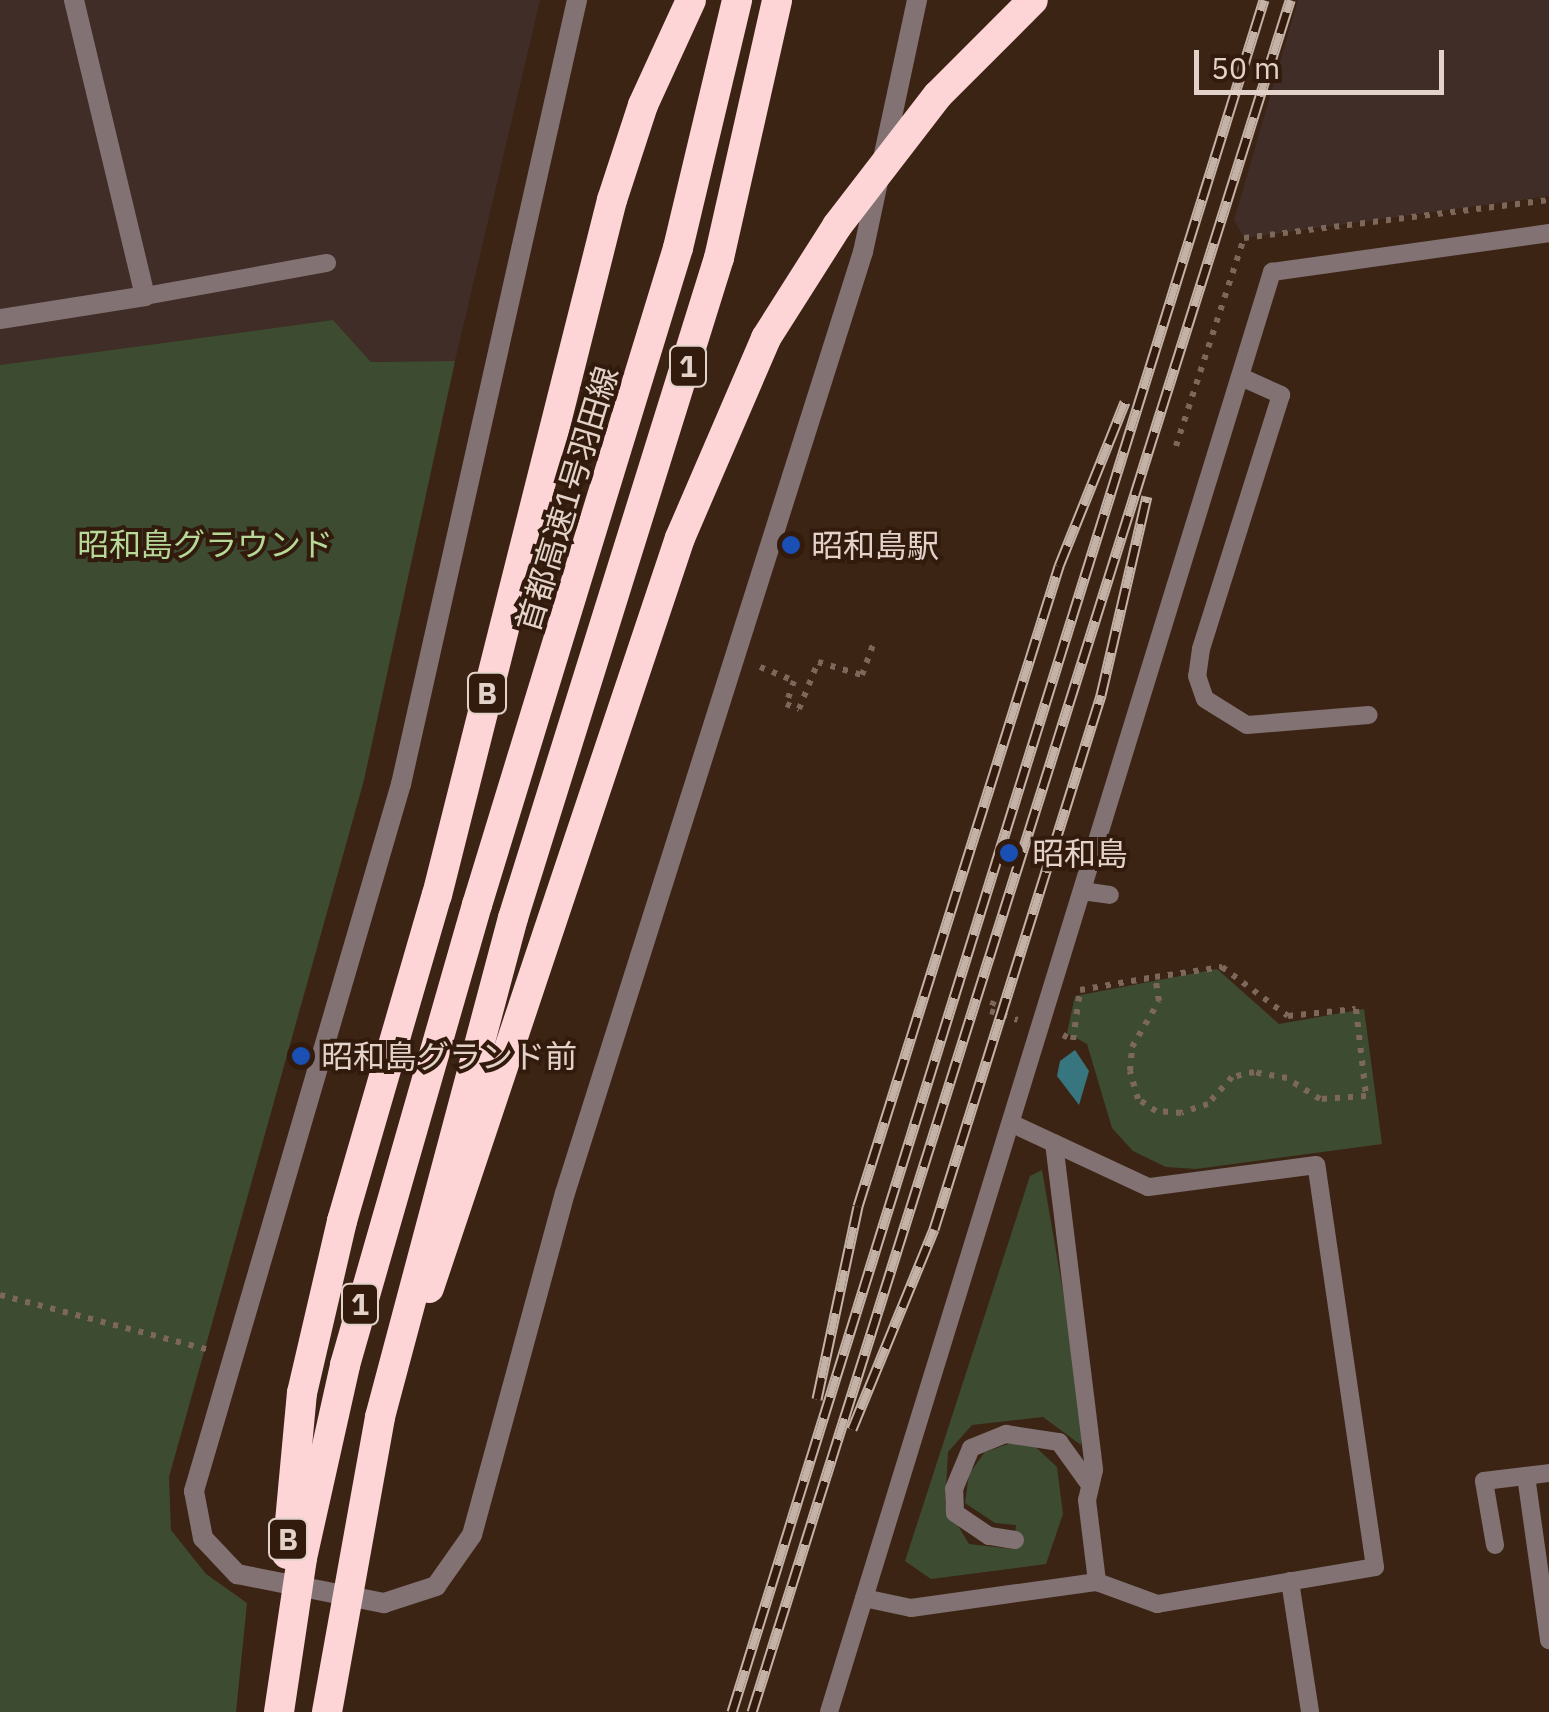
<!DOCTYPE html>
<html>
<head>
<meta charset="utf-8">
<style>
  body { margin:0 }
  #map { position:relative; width:1549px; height:1712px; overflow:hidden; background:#3c2415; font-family:"IBM Plex Sans","Noto Sans JP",sans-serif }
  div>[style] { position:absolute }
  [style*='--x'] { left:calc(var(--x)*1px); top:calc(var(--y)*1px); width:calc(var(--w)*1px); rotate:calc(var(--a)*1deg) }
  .industrial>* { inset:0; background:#402d27 }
  .green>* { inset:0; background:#3d4c31 }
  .water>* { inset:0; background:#37767f }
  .path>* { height:6px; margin-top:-3px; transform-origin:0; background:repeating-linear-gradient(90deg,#7d675b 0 5px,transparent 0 13px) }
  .service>* { height:18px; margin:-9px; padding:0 9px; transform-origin:9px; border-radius:9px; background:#827273 }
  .minor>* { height:20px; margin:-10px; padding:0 10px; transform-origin:10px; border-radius:10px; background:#827273 }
  .tertiary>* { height:20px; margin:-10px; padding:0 10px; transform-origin:10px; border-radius:10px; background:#827273 }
  .motorway>* { height:30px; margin:-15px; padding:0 15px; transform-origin:15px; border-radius:15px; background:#fdd5d7 }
  .rail>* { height:11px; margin-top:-5.5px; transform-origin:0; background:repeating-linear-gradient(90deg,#321a0c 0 22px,#c4b2a7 0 44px); box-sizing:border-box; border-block:2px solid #c4b2a7 }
  .motorway-bridge>* { height:30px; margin:-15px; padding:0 15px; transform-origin:15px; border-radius:15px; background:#fdd5d7 }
  .dots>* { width:28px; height:28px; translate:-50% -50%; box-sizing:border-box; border:5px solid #321a0c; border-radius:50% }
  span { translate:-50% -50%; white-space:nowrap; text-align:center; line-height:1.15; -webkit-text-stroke:8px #321a0c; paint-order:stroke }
  .shield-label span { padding:2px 8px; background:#321a0c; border:2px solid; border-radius:8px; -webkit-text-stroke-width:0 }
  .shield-label { font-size:30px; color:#e3d2c9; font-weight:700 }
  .street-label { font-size:32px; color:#e3d2c9 }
  .park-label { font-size:32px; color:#b6d998 }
  .poi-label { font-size:32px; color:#e3d2c9 }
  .left { translate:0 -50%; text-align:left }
  .scale { position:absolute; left:1194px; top:50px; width:250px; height:45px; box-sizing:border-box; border:5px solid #e3d2c9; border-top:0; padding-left:12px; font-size:30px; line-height:35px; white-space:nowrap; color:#e3d2c9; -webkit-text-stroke:8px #321a0c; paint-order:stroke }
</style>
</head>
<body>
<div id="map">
  <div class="industrial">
    <div style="clip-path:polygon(0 0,540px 0,455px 361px,371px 362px,333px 320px,0 365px)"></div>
    <div style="clip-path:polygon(1298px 0,1549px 0,1549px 196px,1244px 238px,1234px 220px)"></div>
  </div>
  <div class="green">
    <div style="clip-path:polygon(333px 320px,371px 362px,455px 361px,364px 780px,169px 1477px,171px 1530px,206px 1574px,247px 1603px,236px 1712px,0 1712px,0 365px)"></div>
    <div style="clip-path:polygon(1217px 969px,1279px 1024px,1364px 1009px,1382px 1144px,1196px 1169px,1166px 1167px,1133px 1151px,1112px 1128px,1087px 1044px,1067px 1033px,1075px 996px)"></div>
    <div style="clip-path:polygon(1042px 1170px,1085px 1419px,1081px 1445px,1043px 1417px,972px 1425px,948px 1452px,945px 1504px,969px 1544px,1013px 1549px,1016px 1525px,995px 1523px,965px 1503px,969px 1474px,985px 1452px,1026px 1438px,1057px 1467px,1063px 1514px,1046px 1564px,931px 1579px,905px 1561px,1030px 1176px)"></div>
  </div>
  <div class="water">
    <div style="clip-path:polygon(1075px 1050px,1089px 1071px,1079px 1105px,1057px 1076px,1060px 1061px)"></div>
  </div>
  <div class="path">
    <div style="--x:1176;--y:446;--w:219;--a:-71.9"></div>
    <div style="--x:1244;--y:238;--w:307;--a:-7.1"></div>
    <div style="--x:760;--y:667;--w:37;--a:22"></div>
    <div style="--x:794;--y:681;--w:24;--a:109"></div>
    <div style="--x:786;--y:704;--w:14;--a:21"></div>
    <div style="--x:799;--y:709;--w:51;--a:-68"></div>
    <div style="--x:818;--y:662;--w:46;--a:16.5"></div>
    <div style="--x:862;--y:675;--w:37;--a:-70"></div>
    <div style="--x:994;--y:1001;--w:11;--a:112"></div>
    <div style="--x:990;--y:1011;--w:29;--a:18"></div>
    <div style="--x:1063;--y:1035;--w:11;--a:27"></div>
    <div style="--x:1073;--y:1040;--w:50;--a:-82"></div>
    <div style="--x:1080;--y:990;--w:76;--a:-9.8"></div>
    <div style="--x:1155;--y:977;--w:68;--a:-8.5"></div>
    <div style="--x:1222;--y:967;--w:82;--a:36.6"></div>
    <div style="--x:1288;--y:1016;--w:68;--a:-5.9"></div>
    <div style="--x:1356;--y:1009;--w:88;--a:83.4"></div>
    <div style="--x:1366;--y:1096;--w:46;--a:176.3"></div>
    <div style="--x:1320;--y:1099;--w:39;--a:-148"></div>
    <div style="--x:1287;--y:1078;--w:34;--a:-170"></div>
    <div style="--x:1254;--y:1072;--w:23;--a:167"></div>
    <div style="--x:1232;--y:1077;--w:36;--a:132"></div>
    <div style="--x:1208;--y:1104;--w:28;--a:162"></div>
    <div style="--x:1181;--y:1113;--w:25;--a:-175"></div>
    <div style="--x:1156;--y:1111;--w:22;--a:-146"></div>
    <div style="--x:1138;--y:1099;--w:29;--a:-106"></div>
    <div style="--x:1130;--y:1071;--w:24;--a:-85"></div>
    <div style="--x:1132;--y:1047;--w:53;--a:-59.6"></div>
    <div style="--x:1159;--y:1001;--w:24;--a:-99"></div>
    <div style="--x:0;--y:1295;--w:217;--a:14.7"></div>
  </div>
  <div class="service">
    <div style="--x:145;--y:296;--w:185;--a:-10.3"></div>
    <div style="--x:1241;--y:377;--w:44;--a:24.2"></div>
    <div style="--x:1281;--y:395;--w:266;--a:107.5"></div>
    <div style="--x:1201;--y:649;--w:27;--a:98"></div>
    <div style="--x:1197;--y:676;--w:24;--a:71"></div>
    <div style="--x:1205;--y:699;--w:49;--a:31.8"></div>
    <div style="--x:1247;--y:725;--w:122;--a:-4.7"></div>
    <div style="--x:1082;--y:891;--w:28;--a:8"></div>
    <div style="--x:1054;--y:1143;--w:329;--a:83"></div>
    <div style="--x:1094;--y:1470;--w:31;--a:103"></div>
    <div style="--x:1087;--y:1500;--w:83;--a:83"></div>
    <div style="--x:1526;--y:1476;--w:166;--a:82"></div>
    <div style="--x:1015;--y:1540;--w:26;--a:-171"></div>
    <div style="--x:989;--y:1536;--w:41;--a:-145.9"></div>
    <div style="--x:955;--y:1513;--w:24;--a:-92"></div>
    <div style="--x:954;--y:1489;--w:44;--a:-67.5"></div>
    <div style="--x:971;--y:1448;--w:38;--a:-22"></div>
    <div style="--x:1006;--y:1434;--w:54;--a:8.6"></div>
    <div style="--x:1059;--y:1442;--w:53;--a:54.2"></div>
    <div style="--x:1495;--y:1545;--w:65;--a:-99.8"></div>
    <div style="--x:1484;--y:1481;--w:65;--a:-7"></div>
    <div style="--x:1290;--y:1581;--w:133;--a:81.3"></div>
    <div style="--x:864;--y:1598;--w:48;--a:12"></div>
    <div style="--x:911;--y:1608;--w:188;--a:-8"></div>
    <div style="--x:1097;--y:1582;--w:64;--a:20.1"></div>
    <div style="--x:1157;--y:1604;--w:221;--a:-9.6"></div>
    <div style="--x:1375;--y:1567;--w:406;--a:-98.3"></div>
    <div style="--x:1316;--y:1165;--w:169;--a:172.5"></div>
    <div style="--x:1148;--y:1187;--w:151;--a:-155"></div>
    <div style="--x:829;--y:1712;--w:1507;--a:-72.9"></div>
    <div style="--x:1272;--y:272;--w:280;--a:-8"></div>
  </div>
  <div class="minor">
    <div style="--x:0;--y:319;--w:147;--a:-9"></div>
    <div style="--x:145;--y:296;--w:304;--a:-103.5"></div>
  </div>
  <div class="tertiary">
    <div style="--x:577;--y:0;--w:804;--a:102.65"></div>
    <div style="--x:401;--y:784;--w:737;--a:106.32"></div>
    <div style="--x:194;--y:1491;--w:48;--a:79.2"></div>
    <div style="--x:203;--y:1538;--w:50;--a:46.6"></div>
    <div style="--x:237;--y:1574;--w:150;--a:11.2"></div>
    <div style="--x:384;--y:1603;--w:55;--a:-18.1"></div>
    <div style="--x:436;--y:1586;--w:62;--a:-54.8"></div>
    <div style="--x:472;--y:1535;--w:354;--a:-74.8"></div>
    <div style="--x:565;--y:1193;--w:987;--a:-72.43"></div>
    <div style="--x:863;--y:252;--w:258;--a:-77.9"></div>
  </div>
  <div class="motorway">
    <div style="--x:477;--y:905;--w:687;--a:-72.99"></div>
    <div style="--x:678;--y:248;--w:255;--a:-76.6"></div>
    <div style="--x:429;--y:1288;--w:791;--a:-71.5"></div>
    <div style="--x:680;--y:538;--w:218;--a:-66.7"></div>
    <div style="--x:766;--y:338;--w:133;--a:-57.6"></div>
    <div style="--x:302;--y:1393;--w:177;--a:-76.9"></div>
    <div style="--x:342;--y:1221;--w:340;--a:-73.8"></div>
    <div style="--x:437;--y:895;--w:717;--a:-75.87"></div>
    <div style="--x:612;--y:200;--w:100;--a:-71.9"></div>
    <div style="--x:643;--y:105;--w:115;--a:-65.4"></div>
    <div style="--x:380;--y:1417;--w:516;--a:-75.08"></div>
    <div style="--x:513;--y:918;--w:691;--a:-72.67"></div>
    <div style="--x:719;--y:258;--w:264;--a:-77.3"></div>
  </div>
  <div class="rail">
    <div style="--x:817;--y:1399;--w:197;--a:-78"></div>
    <div style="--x:858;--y:1206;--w:671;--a:-72.56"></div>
    <div style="--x:1059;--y:566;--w:177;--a:-68.1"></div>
    <div style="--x:852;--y:1429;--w:216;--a:-67.7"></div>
    <div style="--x:934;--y:1229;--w:560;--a:-72.63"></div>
    <div style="--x:1101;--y:695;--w:204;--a:-77"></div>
    <div style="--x:732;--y:1712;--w:1793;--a:-72.74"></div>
    <div style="--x:752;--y:1712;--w:1795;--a:-72.55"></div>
  </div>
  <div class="motorway-bridge">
    <div style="--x:837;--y:226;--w:165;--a:-52.4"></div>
    <div style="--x:938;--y:95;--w:134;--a:-45"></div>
    <div style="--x:287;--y:1554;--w:162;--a:-84.7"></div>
    <div style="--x:279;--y:1712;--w:156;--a:-81.5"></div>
    <div style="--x:302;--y:1558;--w:198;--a:-77.4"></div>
    <div style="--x:345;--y:1365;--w:479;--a:-74"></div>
    <div style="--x:327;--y:1712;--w:300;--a:-79.8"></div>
  </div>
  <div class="dots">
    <div style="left:791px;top:545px;background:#1a4fb4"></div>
    <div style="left:1009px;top:853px;background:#1a4fb4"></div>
    <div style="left:301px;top:1056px;background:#1a4fb4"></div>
  </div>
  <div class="shield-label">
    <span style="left:688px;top:366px">1</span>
    <span style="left:487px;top:693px">B</span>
    <span style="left:360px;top:1304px">1</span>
    <span style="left:288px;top:1539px">B</span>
  </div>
  <div class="street-label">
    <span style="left:567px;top:499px;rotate:-73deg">首都高速1号羽田線</span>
  </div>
  <div class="park-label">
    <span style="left:205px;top:544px">昭和島グラウンド</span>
  </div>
  <div class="poi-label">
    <span class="left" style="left:811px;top:545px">昭和島駅</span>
    <span class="left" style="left:1032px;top:853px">昭和島</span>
    <span class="left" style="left:321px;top:1056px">昭和島グランド前</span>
  </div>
  <div class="scale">50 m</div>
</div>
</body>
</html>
